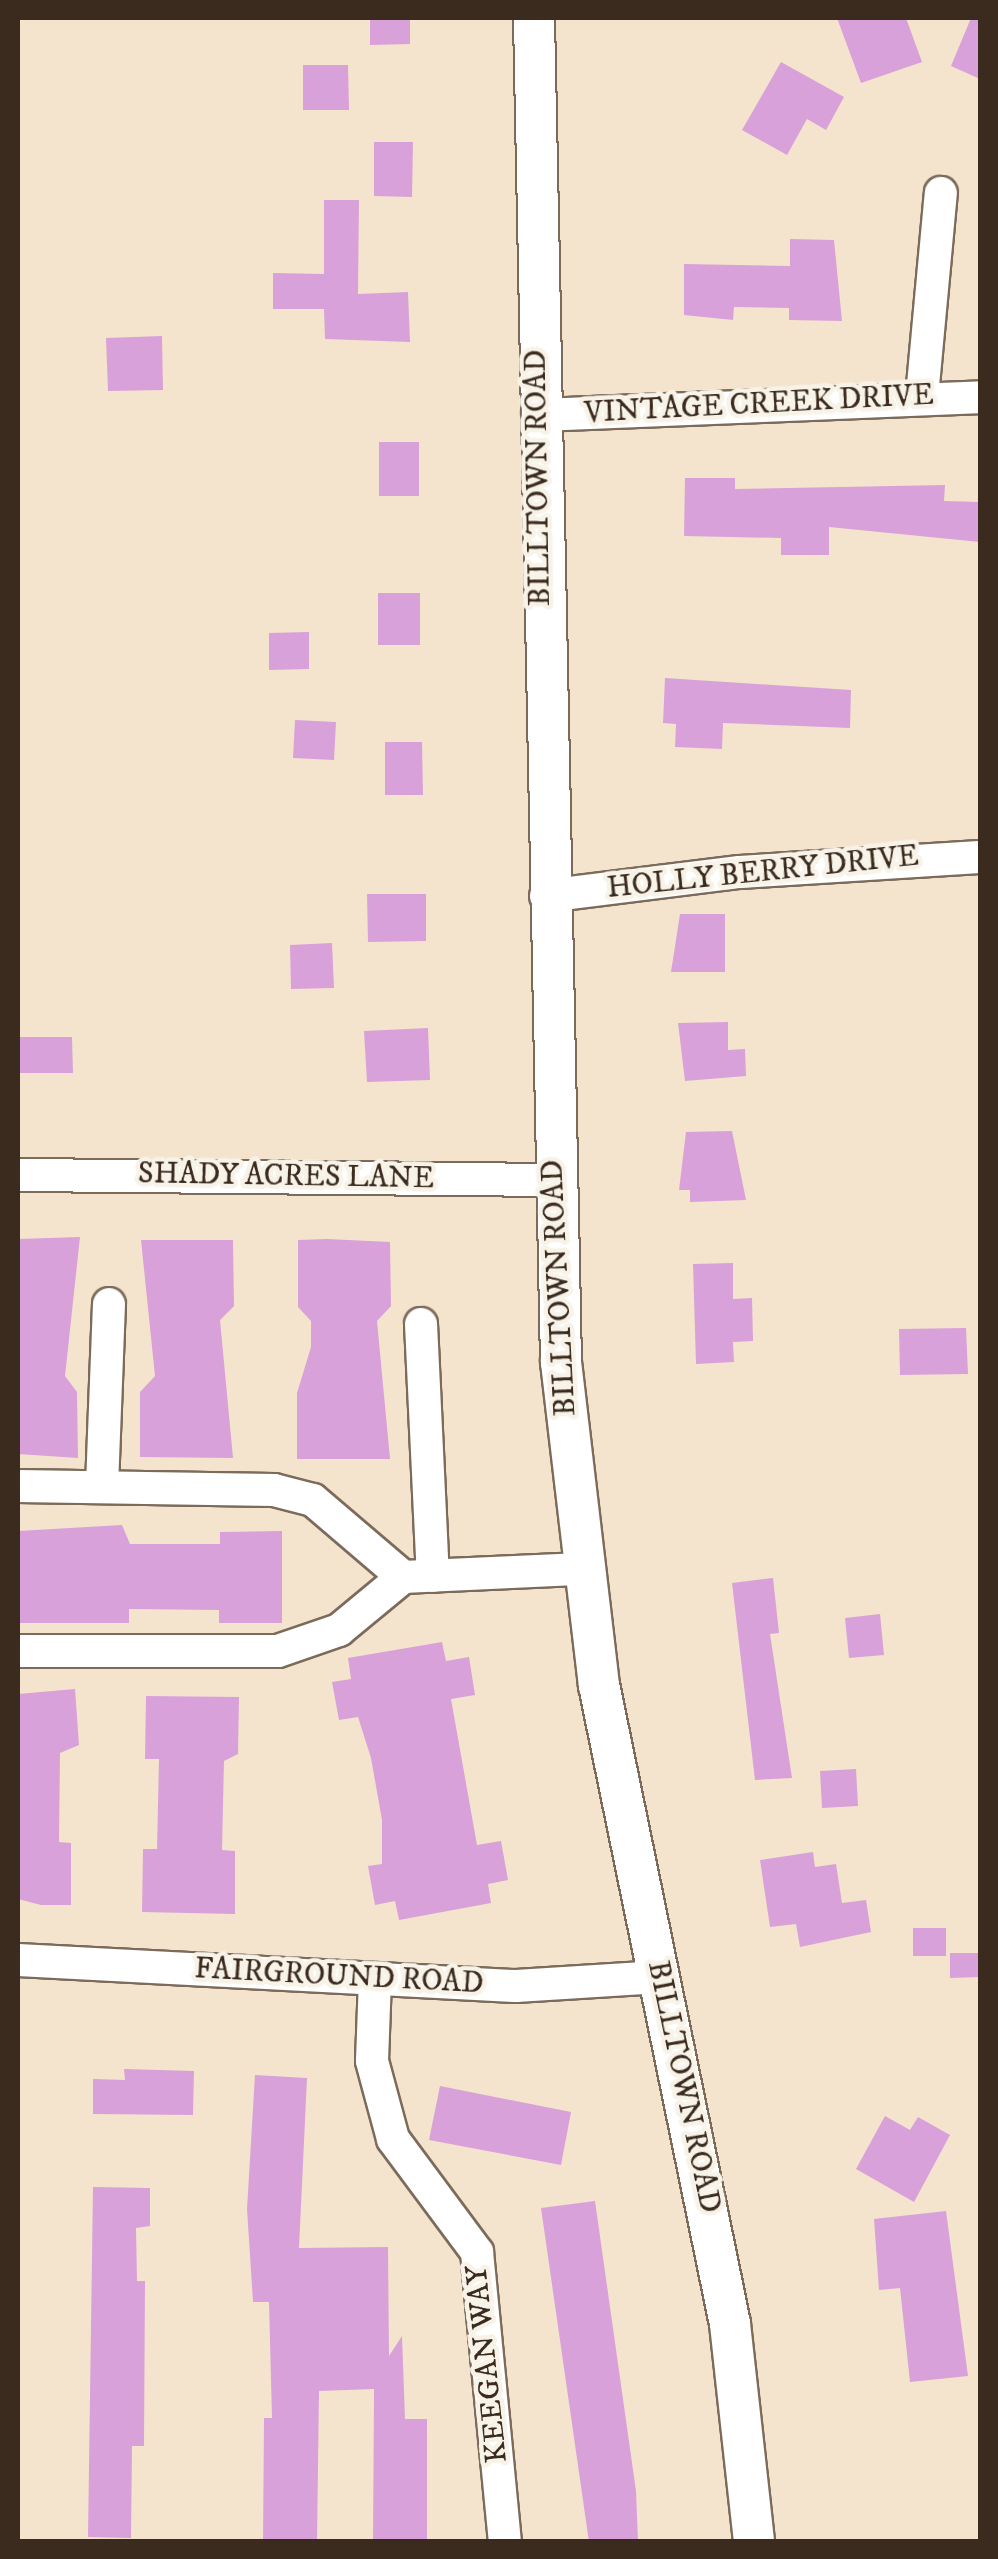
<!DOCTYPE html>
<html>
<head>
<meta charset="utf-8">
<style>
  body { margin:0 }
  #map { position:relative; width:998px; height:2559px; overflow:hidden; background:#f4e4cd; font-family:"IM FELL DW Pica",serif }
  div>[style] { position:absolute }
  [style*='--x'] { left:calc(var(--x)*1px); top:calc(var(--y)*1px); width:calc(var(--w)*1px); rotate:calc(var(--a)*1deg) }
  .building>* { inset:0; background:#d8a1d9 }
  .roads { filter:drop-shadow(2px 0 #7c6b5b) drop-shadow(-2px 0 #7c6b5b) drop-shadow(0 2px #7c6b5b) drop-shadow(0 -2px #7c6b5b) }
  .minor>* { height:32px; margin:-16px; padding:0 16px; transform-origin:16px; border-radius:16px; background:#fff }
  .major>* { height:40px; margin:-20px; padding:0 20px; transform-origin:20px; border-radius:20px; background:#fff }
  span { translate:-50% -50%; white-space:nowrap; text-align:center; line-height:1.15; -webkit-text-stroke:9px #f7f3e8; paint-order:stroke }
  .street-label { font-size:30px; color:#3b2a1e }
  .frame { position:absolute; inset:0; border:20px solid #3b2a1e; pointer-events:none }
</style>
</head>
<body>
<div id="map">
  <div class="building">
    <div style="clip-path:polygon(370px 18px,410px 18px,410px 44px,370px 45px)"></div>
    <div style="clip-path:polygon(837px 18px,906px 18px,922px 62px,861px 83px)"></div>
    <div style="clip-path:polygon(971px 18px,980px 18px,980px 79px,951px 66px)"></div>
    <div style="clip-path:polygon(781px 62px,844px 97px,826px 130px,807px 119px,787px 155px,742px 130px)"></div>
    <div style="clip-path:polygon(303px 65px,348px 65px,349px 110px,303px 110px)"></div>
    <div style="clip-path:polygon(374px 142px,413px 142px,412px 197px,374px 196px)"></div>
    <div style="clip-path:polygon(324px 200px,359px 200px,358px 294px,408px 292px,410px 342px,325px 339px,324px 309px,273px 309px,273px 273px,324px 274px)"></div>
    <div style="clip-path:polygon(790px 239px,834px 240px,842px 321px,789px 320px,789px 308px,734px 307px,733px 320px,684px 315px,684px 264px,790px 266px)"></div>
    <div style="clip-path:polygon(162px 336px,163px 390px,108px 391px,106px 338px)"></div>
    <div style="clip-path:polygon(379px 442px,419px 442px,419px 496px,379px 496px)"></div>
    <div style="clip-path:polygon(685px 478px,735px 478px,735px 489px,945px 485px,944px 501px,980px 502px,980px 542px,829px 527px,829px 555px,781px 555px,781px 538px,684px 536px)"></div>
    <div style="clip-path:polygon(378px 593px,420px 593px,420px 645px,378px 645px)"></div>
    <div style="clip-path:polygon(309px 632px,309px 669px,269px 670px,269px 633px)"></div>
    <div style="clip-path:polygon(665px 678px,851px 690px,850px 728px,723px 723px,722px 749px,675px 747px,676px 724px,663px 723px)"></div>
    <div style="clip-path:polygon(295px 720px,336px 722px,334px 760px,293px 758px)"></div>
    <div style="clip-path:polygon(385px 742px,422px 742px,423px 795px,385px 795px)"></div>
    <div style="clip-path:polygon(367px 894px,426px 894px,426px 941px,368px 942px)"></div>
    <div style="clip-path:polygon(680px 914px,725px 914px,725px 972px,671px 972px)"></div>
    <div style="clip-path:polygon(332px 943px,334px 988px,291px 989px,290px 945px)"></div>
    <div style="clip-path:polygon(728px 1022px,728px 1050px,745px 1049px,746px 1076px,685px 1081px,678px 1023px)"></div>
    <div style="clip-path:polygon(428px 1028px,430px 1080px,367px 1082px,364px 1031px)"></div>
    <div style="clip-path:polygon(18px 1037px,72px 1037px,73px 1073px,18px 1073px)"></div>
    <div style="clip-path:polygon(732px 1131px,746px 1200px,690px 1202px,690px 1190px,679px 1190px,686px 1132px)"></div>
    <div style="clip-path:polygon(80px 1237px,65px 1376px,77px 1392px,78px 1458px,18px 1454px,18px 1239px)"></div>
    <div style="clip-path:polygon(327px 1239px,390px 1242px,391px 1306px,377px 1321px,390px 1459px,297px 1459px,297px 1393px,311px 1347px,311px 1321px,298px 1307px,298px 1240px)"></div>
    <div style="clip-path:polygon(141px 1240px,233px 1240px,234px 1306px,220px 1320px,233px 1458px,140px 1457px,140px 1392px,155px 1376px)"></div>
    <div style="clip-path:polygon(733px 1263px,733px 1299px,752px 1298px,753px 1341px,733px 1342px,734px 1362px,696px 1364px,693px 1264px)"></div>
    <div style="clip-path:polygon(966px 1328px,968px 1374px,900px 1375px,899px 1329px)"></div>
    <div style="clip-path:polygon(122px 1525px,130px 1544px,220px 1544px,220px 1532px,282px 1531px,282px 1623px,219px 1623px,219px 1610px,129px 1609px,129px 1623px,18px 1623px,18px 1531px)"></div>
    <div style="clip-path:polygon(773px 1578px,779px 1633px,770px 1634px,792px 1778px,755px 1780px,732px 1583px)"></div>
    <div style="clip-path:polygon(880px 1614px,884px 1655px,849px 1658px,845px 1618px)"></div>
    <div style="clip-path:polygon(442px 1642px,446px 1661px,469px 1657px,475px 1695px,451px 1699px,477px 1845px,501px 1841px,508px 1880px,488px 1884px,491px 1903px,399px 1920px,395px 1901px,375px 1905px,368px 1866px,382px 1864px,382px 1820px,371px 1758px,358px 1717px,339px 1720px,332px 1682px,351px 1679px,348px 1658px)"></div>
    <div style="clip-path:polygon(75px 1689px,79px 1745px,60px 1753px,59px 1842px,71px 1843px,71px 1905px,41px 1905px,18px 1899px,18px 1694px)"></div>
    <div style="clip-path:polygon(146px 1696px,239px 1697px,238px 1754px,224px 1761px,222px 1850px,235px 1851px,235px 1914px,142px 1912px,143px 1849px,157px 1849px,159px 1759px,145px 1759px)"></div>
    <div style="clip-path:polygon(856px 1769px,858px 1806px,822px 1808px,820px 1771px)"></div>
    <div style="clip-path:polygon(813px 1852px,815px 1867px,836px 1864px,842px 1903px,866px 1900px,871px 1932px,800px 1947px,796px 1924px,770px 1927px,760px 1860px)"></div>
    <div style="clip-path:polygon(913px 1928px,946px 1928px,946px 1956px,913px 1956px)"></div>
    <div style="clip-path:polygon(950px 1953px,980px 1953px,980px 1977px,950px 1978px)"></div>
    <div style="clip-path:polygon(124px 2069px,194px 2071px,193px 2115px,93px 2114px,93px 2079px,125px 2080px)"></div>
    <div style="clip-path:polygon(255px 2075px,307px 2078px,299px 2248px,388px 2247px,389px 2356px,402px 2336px,405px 2419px,427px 2419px,427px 2542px,373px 2542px,374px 2389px,319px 2391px,317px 2542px,263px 2542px,264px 2418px,272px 2418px,269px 2302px,253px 2302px,247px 2209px)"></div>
    <div style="clip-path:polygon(440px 2086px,571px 2112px,561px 2165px,429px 2140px)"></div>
    <div style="clip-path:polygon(885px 2116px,910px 2130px,918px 2117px,950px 2135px,914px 2202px,856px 2169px)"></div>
    <div style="clip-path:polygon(93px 2187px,150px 2188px,150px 2226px,136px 2228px,137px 2281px,145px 2281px,144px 2446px,132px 2446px,131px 2538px,88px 2537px)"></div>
    <div style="clip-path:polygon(595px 2201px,636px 2491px,638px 2542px,589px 2542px,541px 2208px)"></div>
    <div style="clip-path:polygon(946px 2211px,968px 2376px,910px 2382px,900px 2288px,879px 2290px,874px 2219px)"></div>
  </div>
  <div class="roads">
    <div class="minor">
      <div style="--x:922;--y:396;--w:204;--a:-84.7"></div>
      <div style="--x:538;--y:415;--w:442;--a:-2.3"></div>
      <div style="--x:546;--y:896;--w:195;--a:-7.1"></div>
      <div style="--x:740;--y:872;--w:240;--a:-3.6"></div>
      <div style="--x:18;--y:1175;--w:536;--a:0.53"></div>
      <div style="--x:421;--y:1324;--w:252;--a:87.3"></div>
      <div style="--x:18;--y:1486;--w:256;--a:0.9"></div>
      <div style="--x:274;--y:1490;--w:40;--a:14.4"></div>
      <div style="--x:313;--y:1500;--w:118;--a:40.5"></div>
      <div style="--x:102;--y:1486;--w:182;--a:-87.8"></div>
      <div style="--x:18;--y:1651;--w:260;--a:0"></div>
      <div style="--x:278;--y:1651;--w:65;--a:-19"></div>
      <div style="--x:339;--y:1630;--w:83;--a:-39.6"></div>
      <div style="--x:403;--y:1577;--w:179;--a:-2.6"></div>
      <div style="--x:18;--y:1960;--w:499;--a:3"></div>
      <div style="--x:516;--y:1986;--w:144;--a:-3.6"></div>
      <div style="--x:375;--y:1979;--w:82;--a:92.1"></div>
      <div style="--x:372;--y:2061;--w:81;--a:74.9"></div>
      <div style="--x:393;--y:2139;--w:141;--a:53.4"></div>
      <div style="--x:477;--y:2252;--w:291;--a:84.5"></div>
    </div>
    <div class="major">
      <div style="--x:534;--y:18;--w:1344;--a:88.85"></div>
      <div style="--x:561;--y:1362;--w:325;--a:83.3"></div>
      <div style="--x:599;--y:1685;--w:652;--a:78.41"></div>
      <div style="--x:730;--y:2324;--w:219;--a:83.7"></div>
    </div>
  </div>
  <div class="street-label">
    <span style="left:759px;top:405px;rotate:-3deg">VINTAGE CREEK DRIVE</span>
    <span style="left:539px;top:478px;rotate:-91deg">BILLTOWN ROAD</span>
    <span style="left:763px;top:873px;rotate:-6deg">HOLLY BERRY DRIVE</span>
    <span style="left:286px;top:1177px;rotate:1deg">SHADY ACRES LANE</span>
    <span style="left:560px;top:1288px;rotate:-93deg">BILLTOWN ROAD</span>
    <span style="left:339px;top:1977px;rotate:3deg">FAIRGROUND ROAD</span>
    <span style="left:683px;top:2087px;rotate:78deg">BILLTOWN ROAD</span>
    <span style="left:488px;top:2364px;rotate:-96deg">KEEGAN WAY</span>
  </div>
  <div class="frame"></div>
</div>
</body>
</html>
